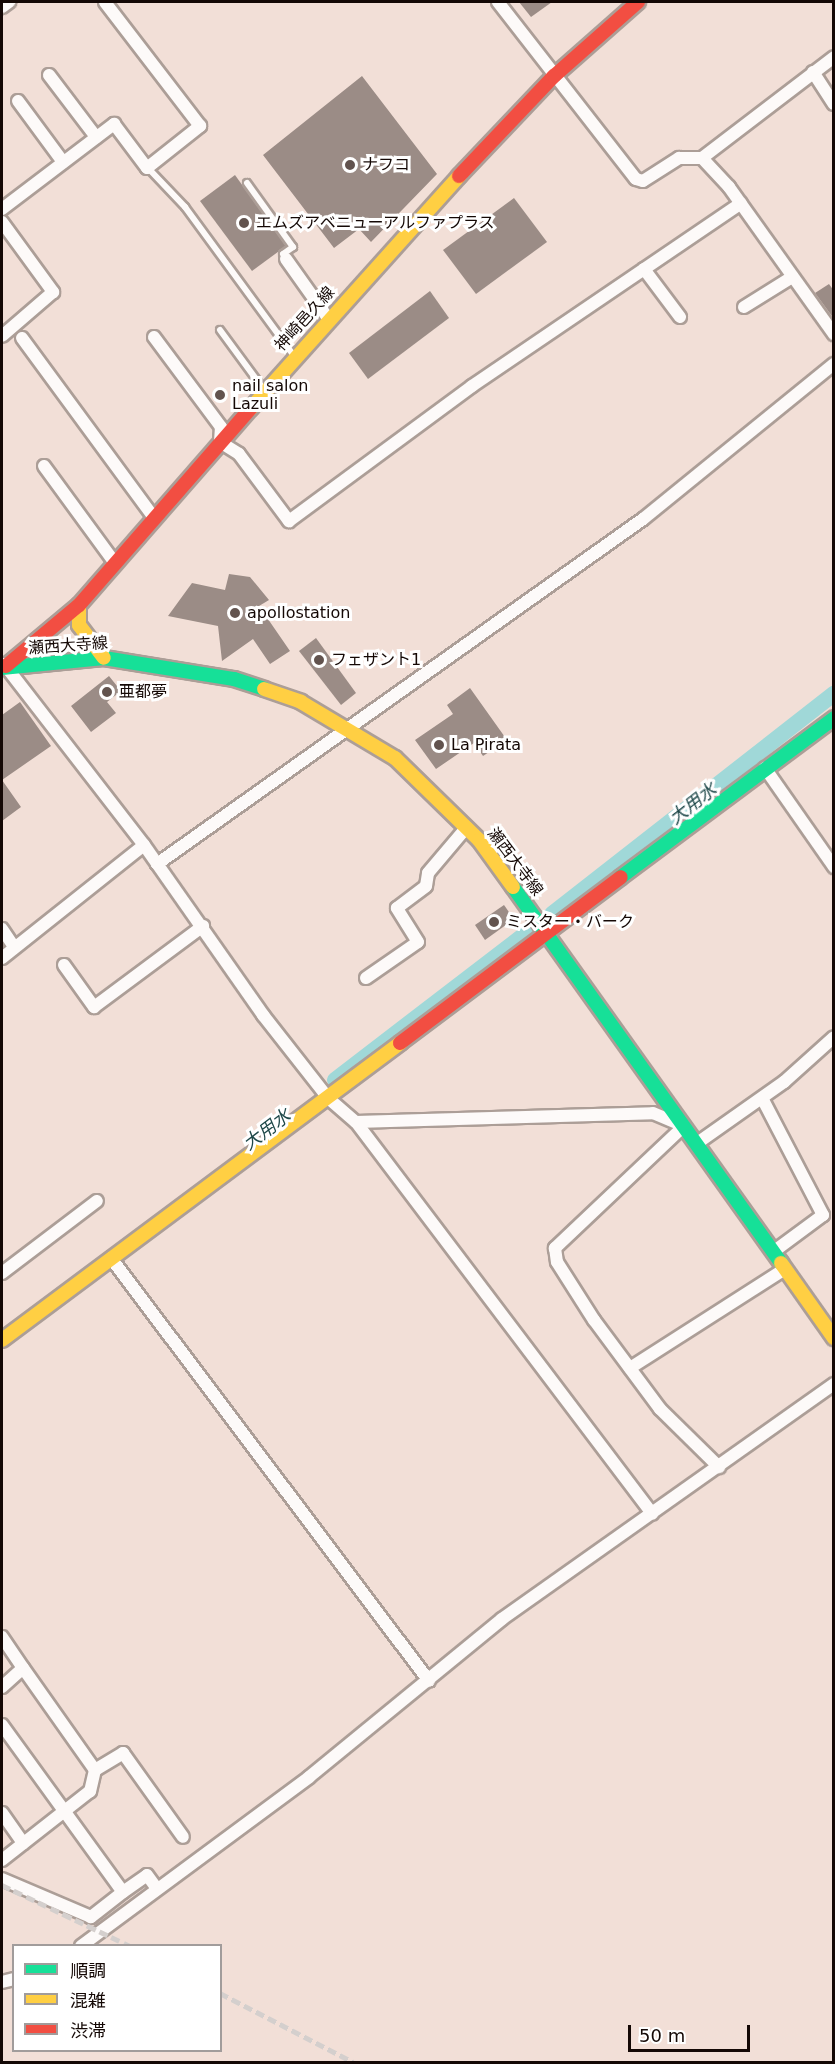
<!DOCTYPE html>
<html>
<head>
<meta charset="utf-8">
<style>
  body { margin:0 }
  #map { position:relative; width:835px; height:2064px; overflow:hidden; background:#f2dfd7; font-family:"DejaVu Sans","Noto Sans JP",sans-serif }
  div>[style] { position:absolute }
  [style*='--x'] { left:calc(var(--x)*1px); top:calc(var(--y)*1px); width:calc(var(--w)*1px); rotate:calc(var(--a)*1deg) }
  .canal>* { height:16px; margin:-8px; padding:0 8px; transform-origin:8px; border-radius:8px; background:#a0d8d8 }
  .building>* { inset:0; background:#9b8c86 }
  .roads { filter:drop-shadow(2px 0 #ac9e97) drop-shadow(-2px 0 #ac9e97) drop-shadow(0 2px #ac9e97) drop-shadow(0 -2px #ac9e97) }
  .lane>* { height:6px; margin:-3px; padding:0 3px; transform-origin:3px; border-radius:3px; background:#fdfaf9 }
  .street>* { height:12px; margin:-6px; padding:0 6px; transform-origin:6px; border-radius:6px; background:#fdfaf9 }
  .fast>* { height:14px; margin:-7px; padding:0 7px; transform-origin:7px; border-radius:7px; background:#16e098 }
  .slow>* { height:14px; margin:-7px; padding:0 7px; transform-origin:7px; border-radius:7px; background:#ffcf43 }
  .jam>* { height:14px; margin:-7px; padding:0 7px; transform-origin:7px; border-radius:7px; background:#f24e42 }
  .rail>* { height:4.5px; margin-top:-2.25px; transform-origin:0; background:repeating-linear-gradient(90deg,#d4cfcd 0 9px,transparent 0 13.5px) }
  .dots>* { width:16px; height:16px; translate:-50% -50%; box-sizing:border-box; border:3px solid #fff; border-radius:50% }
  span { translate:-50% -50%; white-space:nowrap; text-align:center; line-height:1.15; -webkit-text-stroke:6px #fff; paint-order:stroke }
  .poi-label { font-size:16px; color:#140805 }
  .left { translate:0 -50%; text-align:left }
  .street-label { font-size:16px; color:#140805 }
  .water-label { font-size:18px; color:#1e4849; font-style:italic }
  .frame { position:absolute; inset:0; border:3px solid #140805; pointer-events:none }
  .legend { position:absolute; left:12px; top:1944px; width:210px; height:108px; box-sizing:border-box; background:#fff; border:2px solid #a19c9b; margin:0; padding:8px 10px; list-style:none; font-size:18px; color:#140805 }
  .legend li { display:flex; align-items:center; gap:12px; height:30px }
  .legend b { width:30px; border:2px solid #a19c9b }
  .scale { position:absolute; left:628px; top:2025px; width:122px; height:27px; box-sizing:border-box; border:3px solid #140805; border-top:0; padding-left:8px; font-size:18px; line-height:21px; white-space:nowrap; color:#140805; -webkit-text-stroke:4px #fff; paint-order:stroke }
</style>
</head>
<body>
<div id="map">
  <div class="canal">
    <div style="--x:552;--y:914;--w:358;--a:-38"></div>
    <div style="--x:335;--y:1080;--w:248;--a:-37.5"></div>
  </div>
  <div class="building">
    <div style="clip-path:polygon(519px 2px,552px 2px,531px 17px)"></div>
    <div style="clip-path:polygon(362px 76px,437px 174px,371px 242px,359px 229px,334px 248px,263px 155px)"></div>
    <div style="clip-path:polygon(235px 175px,286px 246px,252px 271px,200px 201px)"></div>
    <div style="clip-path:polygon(514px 198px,547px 242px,476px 294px,443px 250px)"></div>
    <div style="clip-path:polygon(829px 284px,834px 291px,834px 319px,815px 293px)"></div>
    <div style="clip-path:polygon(430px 291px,449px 318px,368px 379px,349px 353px)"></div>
    <div style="clip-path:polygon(229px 574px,250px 577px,269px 600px,259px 606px,290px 651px,270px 664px,253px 639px,222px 661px,218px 626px,168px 616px,192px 583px,225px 590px)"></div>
    <div style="clip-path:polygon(316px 638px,356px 693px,341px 705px,299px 651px)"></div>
    <div style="clip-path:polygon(109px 676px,121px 691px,107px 702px,116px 713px,91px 732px,71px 706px)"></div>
    <div style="clip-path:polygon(470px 688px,507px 740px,483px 756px,474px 743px,436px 769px,415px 740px,453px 714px,447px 705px)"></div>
    <div style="clip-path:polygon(20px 702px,51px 746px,2px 780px,21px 807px,2px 821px,2px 715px)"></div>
    <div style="clip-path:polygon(504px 905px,514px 919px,485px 940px,475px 925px)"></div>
  </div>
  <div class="roads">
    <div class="lane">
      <div style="--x:148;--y:168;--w:54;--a:46.5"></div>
      <div style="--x:185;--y:207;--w:185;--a:53.8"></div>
      <div style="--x:247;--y:183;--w:79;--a:54.3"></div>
      <div style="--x:293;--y:247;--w:12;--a:145"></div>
      <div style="--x:283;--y:254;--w:6;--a:59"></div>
      <div style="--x:220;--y:330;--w:74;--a:53.7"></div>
    </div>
    <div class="street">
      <div style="--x:498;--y:2;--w:224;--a:52.1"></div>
      <div style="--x:636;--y:179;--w:7;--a:16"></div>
      <div style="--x:643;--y:181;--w:43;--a:-32.6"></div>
      <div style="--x:679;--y:158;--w:23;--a:0"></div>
      <div style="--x:702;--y:158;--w:40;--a:47"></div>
      <div style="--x:729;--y:187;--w:181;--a:54.5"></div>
      <div style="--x:2;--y:7;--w:9;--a:-36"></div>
      <div style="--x:813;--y:72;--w:38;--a:57"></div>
      <div style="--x:49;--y:75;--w:78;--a:52.8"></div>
      <div style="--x:18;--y:101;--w:76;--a:53.6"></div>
      <div style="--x:702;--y:158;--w:166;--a:-37.4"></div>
      <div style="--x:2;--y:209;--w:141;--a:-37.2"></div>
      <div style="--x:114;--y:124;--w:55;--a:53.1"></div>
      <div style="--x:147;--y:168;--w:68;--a:-38.4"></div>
      <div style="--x:200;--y:126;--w:156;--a:-127.5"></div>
      <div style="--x:2;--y:222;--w:87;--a:53.9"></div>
      <div style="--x:53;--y:292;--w:67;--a:139.2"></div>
      <div style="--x:286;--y:259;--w:72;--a:54.6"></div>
      <div style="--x:644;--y:269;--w:60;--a:53.1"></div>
      <div style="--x:744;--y:307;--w:57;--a:-32"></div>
      <div style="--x:154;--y:337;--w:112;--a:53.3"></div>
      <div style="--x:221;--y:427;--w:15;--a:94"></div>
      <div style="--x:220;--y:442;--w:22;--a:32"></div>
      <div style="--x:239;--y:454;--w:84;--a:53.3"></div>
      <div style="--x:289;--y:521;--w:227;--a:-36.4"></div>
      <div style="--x:472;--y:386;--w:325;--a:-34.2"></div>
      <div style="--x:22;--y:338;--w:223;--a:53.7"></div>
      <div style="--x:44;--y:466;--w:120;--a:53.8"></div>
      <div style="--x:4;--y:664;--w:229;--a:52.3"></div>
      <div style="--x:144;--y:845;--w:208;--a:55"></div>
      <div style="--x:263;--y:1015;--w:105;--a:51.9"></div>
      <div style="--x:328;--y:1098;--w:37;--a:41"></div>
      <div style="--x:356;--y:1122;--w:491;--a:52.9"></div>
      <div style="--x:765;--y:768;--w:121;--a:55.1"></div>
      <div style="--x:157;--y:864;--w:596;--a:-35.37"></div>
      <div style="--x:643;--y:519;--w:246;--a:-39.1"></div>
      <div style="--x:2;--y:929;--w:22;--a:56"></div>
      <div style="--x:2;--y:958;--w:181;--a:-38.5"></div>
      <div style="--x:64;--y:965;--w:52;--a:54.5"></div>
      <div style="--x:94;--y:1007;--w:136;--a:-36.6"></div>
      <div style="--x:366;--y:978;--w:63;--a:-34.7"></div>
      <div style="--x:418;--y:942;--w:40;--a:-122"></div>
      <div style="--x:397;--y:908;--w:36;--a:-37"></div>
      <div style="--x:426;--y:886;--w:13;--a:-81"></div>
      <div style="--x:428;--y:873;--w:60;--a:-49.7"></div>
      <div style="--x:762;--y:1098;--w:132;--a:62.5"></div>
      <div style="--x:823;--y:1215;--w:62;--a:143.5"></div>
      <div style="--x:356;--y:1122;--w:297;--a:-1.7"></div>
      <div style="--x:653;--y:1113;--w:34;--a:23"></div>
      <div style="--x:684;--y:1126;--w:178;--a:136.6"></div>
      <div style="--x:555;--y:1248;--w:14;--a:82"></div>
      <div style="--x:557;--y:1262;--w:69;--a:57.5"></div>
      <div style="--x:594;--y:1320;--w:111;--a:53.4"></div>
      <div style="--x:660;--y:1409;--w:83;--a:44.5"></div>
      <div style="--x:696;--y:1144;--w:108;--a:-35.2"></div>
      <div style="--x:784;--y:1082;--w:67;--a:-42"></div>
      <div style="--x:111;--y:1258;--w:529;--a:53.07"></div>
      <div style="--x:2;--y:1273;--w:119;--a:-37.2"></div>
      <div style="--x:630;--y:1368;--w:184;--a:-32.6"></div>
      <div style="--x:2;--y:1637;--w:37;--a:56"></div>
      <div style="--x:2;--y:1687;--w:28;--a:-42"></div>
      <div style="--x:23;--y:1668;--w:125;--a:54.8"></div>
      <div style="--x:95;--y:1770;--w:22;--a:103"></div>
      <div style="--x:90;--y:1791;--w:112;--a:141.9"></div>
      <div style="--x:2;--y:1725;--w:206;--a:54.1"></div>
      <div style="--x:123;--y:1892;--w:41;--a:142"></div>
      <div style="--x:91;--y:1917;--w:97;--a:-156.9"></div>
      <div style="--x:95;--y:1770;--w:33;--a:-31"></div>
      <div style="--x:123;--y:1753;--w:103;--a:54.5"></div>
      <div style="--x:2;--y:1813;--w:37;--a:55"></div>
      <div style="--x:123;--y:1892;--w:29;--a:-35"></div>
      <div style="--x:147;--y:1875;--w:17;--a:54"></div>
      <div style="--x:81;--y:1946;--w:284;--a:-36.5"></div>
      <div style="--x:309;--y:1777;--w:249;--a:-39.3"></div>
      <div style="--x:502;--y:1619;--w:407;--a:-35.3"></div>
      <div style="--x:2;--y:1982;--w:12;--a:-14"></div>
    </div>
    <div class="fast">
      <div style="--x:2;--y:668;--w:102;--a:-5.6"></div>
      <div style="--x:104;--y:658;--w:132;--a:9.2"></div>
      <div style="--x:234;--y:679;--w:32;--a:18"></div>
      <div style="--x:621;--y:877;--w:266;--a:-36.7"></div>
      <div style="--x:513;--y:887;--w:462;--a:54.5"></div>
    </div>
    <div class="slow">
      <div style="--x:251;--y:408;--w:312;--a:-48.1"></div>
      <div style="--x:79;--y:605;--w:20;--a:90"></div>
      <div style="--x:79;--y:625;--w:41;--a:52.9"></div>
      <div style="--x:264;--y:689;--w:39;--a:19"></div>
      <div style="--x:301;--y:702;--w:109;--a:30.8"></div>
      <div style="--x:395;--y:758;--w:117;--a:44.3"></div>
      <div style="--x:479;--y:840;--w:58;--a:54.1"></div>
      <div style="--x:781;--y:1263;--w:92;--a:54.8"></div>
      <div style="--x:2;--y:1340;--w:497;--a:-36.7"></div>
    </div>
    <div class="jam">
      <div style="--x:459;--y:176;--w:138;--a:-46.5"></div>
      <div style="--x:554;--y:76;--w:112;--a:-41.4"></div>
      <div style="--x:6;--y:666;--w:95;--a:-39.9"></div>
      <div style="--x:79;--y:605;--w:262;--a:-48.9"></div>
      <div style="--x:400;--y:1043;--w:276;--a:-36.9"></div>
    </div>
  </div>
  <div class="rail">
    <div style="--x:2;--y:1885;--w:142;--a:25.5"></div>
    <div style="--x:220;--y:1993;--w:150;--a:27.4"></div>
  </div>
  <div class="dots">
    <div style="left:350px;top:165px;background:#62534e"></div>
    <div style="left:244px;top:223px;background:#62534e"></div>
    <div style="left:220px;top:395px;background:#62534e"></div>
    <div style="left:235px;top:613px;background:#62534e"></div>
    <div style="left:319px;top:660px;background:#62534e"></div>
    <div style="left:107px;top:692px;background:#62534e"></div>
    <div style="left:439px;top:745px;background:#62534e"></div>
    <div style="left:494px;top:922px;background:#62534e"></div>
  </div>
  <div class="poi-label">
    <span class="left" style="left:362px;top:165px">ナフコ</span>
    <span class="left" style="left:256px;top:223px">エムズアベニューアルファプラス</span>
    <span class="left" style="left:232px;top:395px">nail salon<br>Lazuli</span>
    <span class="left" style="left:247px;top:613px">apollostation</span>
    <span class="left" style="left:331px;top:660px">フェザント1</span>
    <span class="left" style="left:119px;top:692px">亜都夢</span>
    <span class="left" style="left:451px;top:745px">La Pirata</span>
    <span class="left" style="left:506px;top:922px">ミスター・バーク</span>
  </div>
  <div class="street-label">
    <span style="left:305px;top:319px;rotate:-48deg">神崎邑久線</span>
    <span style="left:68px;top:646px;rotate:-4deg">瀬西大寺線</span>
    <span style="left:515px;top:862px;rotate:53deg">瀬西大寺線</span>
  </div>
  <div class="water-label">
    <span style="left:693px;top:804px;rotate:-38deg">大用水</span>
    <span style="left:267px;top:1130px;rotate:-37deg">大用水</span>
  </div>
  <div class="frame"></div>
  <ul class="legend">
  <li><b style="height:8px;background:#16e098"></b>順調</li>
  <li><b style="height:8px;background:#ffcf43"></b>混雑</li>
  <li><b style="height:8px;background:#f24e42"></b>渋滞</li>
  </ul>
  <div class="scale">50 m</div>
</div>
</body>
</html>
